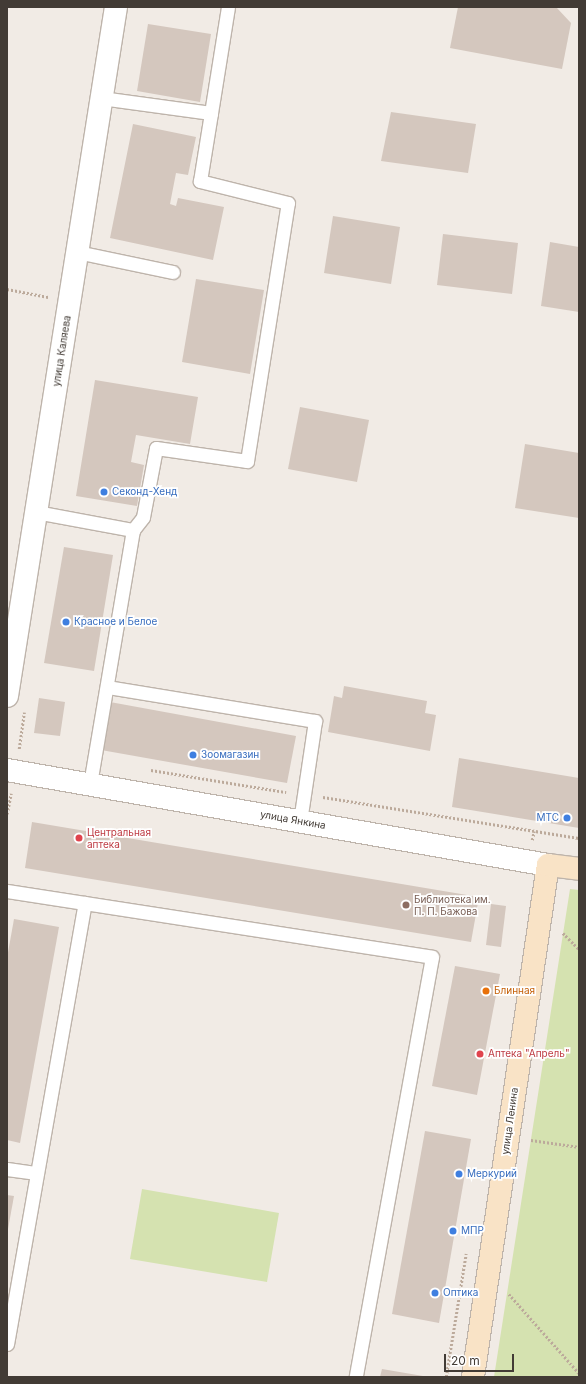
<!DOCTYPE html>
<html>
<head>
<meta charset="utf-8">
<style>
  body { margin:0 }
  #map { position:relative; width:586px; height:1384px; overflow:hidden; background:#f1ebe5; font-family:Inter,sans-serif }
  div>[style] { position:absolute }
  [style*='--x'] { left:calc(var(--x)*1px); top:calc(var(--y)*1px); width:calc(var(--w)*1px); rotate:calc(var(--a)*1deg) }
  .green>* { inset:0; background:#d5e2b0 }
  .building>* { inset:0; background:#d4c7be }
  .path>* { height:2.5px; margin-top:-1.25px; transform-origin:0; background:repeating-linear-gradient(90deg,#bcaa9b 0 2px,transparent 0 4px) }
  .roads { filter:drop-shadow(1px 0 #beb4ab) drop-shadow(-1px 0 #beb4ab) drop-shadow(0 1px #beb4ab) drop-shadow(0 -1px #beb4ab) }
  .service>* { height:13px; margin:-6.5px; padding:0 6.5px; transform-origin:6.5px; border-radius:6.5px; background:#fff }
  .minor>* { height:22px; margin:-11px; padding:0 11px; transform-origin:11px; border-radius:11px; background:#fff }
  .tertiary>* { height:22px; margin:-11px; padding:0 11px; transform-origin:11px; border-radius:11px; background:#fff }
  .secondary>* { height:22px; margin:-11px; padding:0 11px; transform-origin:11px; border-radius:11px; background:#f9e3c6 }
  .dots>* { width:11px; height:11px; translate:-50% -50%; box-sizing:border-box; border:2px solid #fff; border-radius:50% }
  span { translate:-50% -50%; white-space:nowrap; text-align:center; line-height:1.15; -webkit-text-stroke:3.5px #fff; paint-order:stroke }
  .street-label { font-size:10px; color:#423b35 }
  .shop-label { font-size:10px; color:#366cbe }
  .left { translate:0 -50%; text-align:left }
  .right { translate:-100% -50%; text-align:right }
  .health-label { font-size:10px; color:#be3a42 }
  .education-label { font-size:10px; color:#785e54 }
  .food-label { font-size:10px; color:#c56008 }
  .frame { position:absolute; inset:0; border:8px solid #423b35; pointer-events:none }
  .scale { position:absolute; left:444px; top:1354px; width:70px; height:18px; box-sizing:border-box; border:2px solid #423b35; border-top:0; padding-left:5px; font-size:12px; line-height:14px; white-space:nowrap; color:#423b35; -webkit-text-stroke:3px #fff; paint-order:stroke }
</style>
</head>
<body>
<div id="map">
  <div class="green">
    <div style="clip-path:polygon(570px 889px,579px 890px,579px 1377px,494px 1377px)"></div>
    <div style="clip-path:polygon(142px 1189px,279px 1213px,267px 1282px,130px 1259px)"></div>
  </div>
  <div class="building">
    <div style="clip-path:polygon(458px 7px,556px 7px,571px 23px,562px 69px,450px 48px)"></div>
    <div style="clip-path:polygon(148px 24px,211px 34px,200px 102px,137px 91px)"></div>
    <div style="clip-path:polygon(391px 112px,476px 124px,468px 173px,381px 161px)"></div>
    <div style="clip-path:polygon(133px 124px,196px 137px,188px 175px,176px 173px,170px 204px,176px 206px,178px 198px,224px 207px,213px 260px,110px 238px)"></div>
    <div style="clip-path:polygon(333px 216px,400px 227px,391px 284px,324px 273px)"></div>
    <div style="clip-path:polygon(443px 234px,518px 243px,512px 294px,437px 285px)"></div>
    <div style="clip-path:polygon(550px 242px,579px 247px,579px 312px,541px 306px)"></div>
    <div style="clip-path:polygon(196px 279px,264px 290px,250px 374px,182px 362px)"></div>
    <div style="clip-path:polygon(95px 380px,198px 397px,190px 444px,136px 435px,131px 462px,144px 465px,137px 506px,76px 496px)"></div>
    <div style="clip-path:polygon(300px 407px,369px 420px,357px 482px,288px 469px)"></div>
    <div style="clip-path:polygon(525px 444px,579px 453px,579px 518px,515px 508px)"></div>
    <div style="clip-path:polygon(64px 547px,113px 555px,94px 671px,44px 663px)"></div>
    <div style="clip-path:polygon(344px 686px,427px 701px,425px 713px,436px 715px,430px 751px,328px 732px,334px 696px,342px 698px)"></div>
    <div style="clip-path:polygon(39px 698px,65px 702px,60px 736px,34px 733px)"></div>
    <div style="clip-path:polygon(110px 702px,296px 736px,287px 783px,101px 750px)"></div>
    <div style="clip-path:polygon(459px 758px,579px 778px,579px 828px,452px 807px)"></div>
    <div style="clip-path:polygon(32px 822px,479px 897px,471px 942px,25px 868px)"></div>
    <div style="clip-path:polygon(491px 904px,506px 906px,501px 947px,486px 945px)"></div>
    <div style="clip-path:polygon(14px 919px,59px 927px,20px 1143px,7px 1140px,7px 958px)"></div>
    <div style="clip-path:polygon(455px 966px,500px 974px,477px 1095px,432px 1086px)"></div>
    <div style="clip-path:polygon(425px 1131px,471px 1139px,439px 1323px,392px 1314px)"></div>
    <div style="clip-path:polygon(7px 1195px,14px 1196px,8px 1229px,7px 1229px)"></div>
    <div style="clip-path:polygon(382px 1369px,423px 1376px,423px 1377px,380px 1377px)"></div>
  </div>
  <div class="path">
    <div style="--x:7;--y:289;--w:42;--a:11"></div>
    <div style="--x:19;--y:749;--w:37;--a:-82"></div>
    <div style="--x:151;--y:770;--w:137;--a:9.3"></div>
    <div style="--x:323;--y:797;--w:259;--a:9.1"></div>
    <div style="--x:7;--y:814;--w:21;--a:-79"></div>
    <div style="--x:532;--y:840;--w:9;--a:-77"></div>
    <div style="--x:563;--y:933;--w:23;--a:45"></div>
    <div style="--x:531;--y:1140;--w:49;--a:8.3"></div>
    <div style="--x:509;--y:1294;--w:106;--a:48.5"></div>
    <div style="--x:446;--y:1377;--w:125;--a:-80.8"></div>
  </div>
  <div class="roads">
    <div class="service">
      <div style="--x:211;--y:113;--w:107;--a:-80.9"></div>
      <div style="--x:77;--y:252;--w:98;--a:11.8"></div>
      <div style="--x:36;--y:512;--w:99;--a:10.5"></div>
      <div style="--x:133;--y:530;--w:16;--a:-52"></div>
      <div style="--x:143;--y:517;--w:70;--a:-79.3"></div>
      <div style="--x:156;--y:448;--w:92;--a:8.1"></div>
      <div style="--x:247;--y:461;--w:261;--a:-81"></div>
      <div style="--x:288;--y:203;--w:91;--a:-166"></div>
      <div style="--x:200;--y:181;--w:69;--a:-80.8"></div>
      <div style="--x:211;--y:113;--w:111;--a:-172.2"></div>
      <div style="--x:107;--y:687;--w:211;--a:9.3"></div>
      <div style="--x:315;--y:721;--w:101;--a:98.5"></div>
      <div style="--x:90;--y:784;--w:258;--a:-80.4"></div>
      <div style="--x:7;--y:891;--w:430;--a:8.8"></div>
      <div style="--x:432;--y:957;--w:427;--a:100.3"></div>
      <div style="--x:7;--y:1169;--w:30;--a:8"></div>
      <div style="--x:7;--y:1344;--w:448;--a:-80"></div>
    </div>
    <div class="minor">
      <div style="--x:7;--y:770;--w:549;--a:9.96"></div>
    </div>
    <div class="tertiary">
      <div style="--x:7;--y:696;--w:698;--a:-81.01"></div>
    </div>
    <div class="secondary">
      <div style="--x:473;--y:1377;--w:517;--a:-81.67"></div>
      <div style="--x:548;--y:865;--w:31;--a:7"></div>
    </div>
  </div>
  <div class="dots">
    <div style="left:104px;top:492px;background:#3f7fe0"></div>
    <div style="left:66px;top:622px;background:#3f7fe0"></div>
    <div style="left:193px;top:755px;background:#3f7fe0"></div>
    <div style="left:567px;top:818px;background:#3f7fe0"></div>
    <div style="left:79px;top:838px;background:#e0444e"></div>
    <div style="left:406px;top:905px;background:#8d6e63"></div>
    <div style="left:486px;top:991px;background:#e8710a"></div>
    <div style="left:480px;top:1054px;background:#e0444e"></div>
    <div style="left:459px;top:1174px;background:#3f7fe0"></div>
    <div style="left:453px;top:1231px;background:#3f7fe0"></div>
    <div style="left:435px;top:1293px;background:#3f7fe0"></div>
  </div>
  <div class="street-label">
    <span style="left:62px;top:351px;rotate:-81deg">улица Каляева</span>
    <span style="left:293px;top:820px;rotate:10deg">улица Янкина</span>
    <span style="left:510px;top:1121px;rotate:-82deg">улица Ленина</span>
  </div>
  <div class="shop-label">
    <span class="left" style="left:112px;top:492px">Секонд-Хенд</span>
    <span class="left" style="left:74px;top:622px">Красное и Белое</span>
    <span class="left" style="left:201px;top:755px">Зоомагазин</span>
    <span class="right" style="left:559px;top:818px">МТС</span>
    <span class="left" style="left:467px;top:1174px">Меркурий</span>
    <span class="left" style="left:461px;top:1231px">МПР</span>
    <span class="left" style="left:443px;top:1293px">Оптика</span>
  </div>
  <div class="health-label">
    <span class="left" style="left:87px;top:838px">Центральная<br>аптека</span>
    <span class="left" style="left:488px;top:1054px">Аптека "Апрель"</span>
  </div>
  <div class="education-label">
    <span class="left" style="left:414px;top:905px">Библиотека им.<br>П. П. Бажова</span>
  </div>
  <div class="food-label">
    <span class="left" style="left:494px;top:991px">Блинная</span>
  </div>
  <div class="frame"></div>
  <div class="scale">20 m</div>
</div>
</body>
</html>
